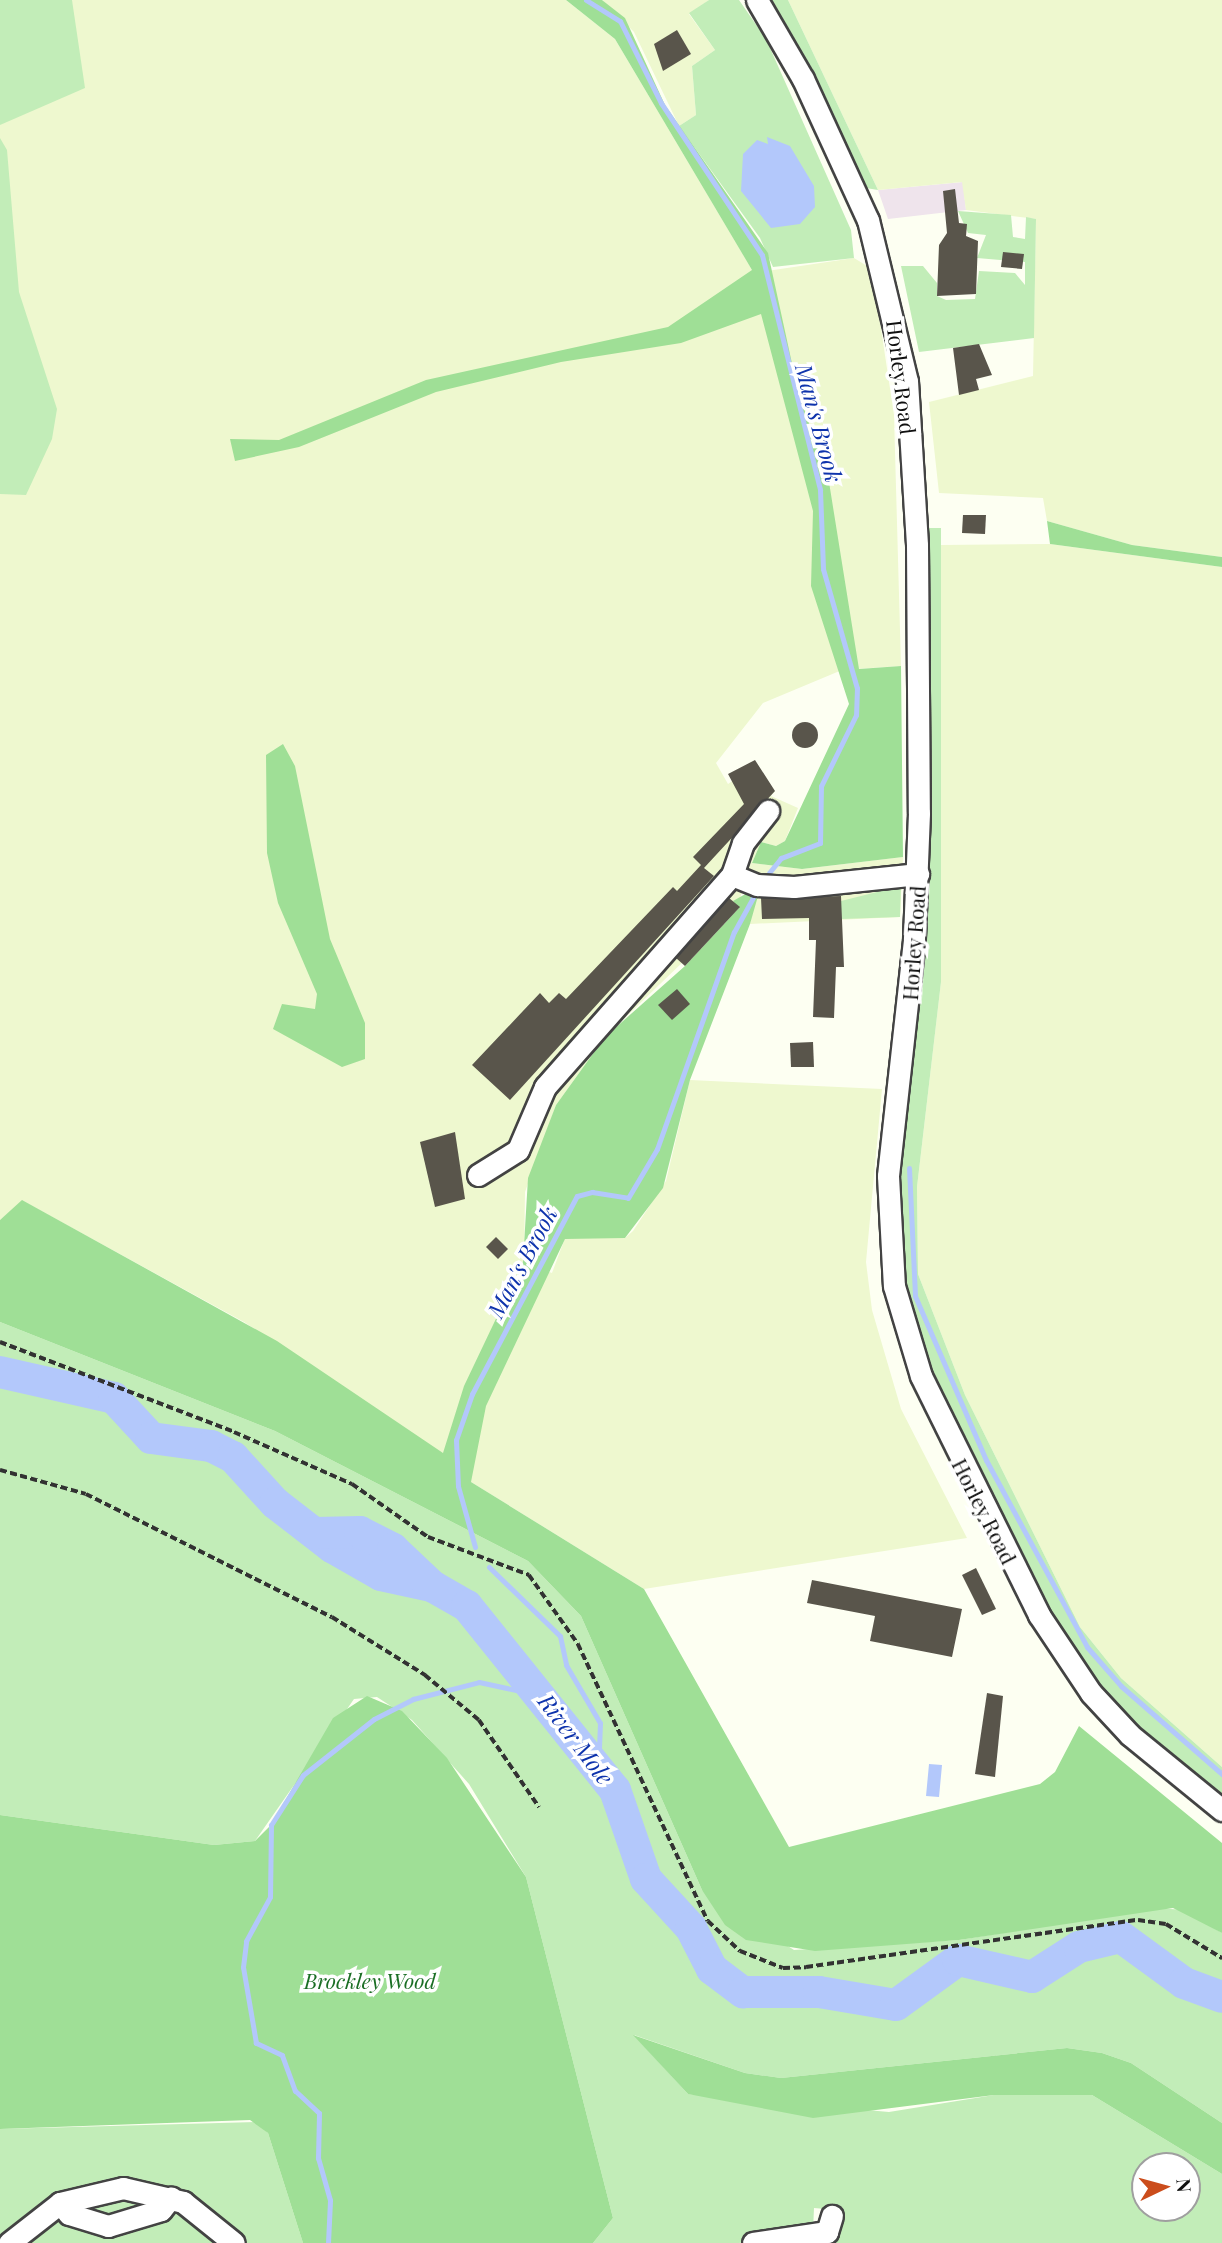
<!DOCTYPE html>
<html>
<head>
<meta charset="utf-8">
<style>
  body { margin:0 }
  #map { position:relative; width:1222px; height:2243px; overflow:hidden; background:#fdfff2; font-family:"Playfair Display",serif }
  div>[style] { position:absolute }
  [style*='--x'] { left:calc(var(--x)*1px); top:calc(var(--y)*1px); width:calc(var(--w)*1px); rotate:calc(var(--a)*1deg) }
  .industrial>* { inset:0; background:#efe4ec }
  .farmland>* { inset:0; background:#eef8cf }
  .green>* { inset:0; background:#c2edb8 }
  .forest>* { inset:0; background:#9fdf96 }
  .water>* { inset:0; background:#b3c8fb }
  .stream>* { height:5px; margin:-2.5px; padding:0 2.5px; transform-origin:2.5px; border-radius:2.5px; background:#b3c8fb }
  .river>* { height:32px; margin:-16px; padding:0 16px; transform-origin:16px; border-radius:16px; background:#b3c8fb }
  .building>* { inset:0; background:#59554b }
  .round { border-radius:50% }
  .path>* { height:3.5px; margin-top:-1.75px; transform-origin:0; background:repeating-linear-gradient(90deg,#323232 0 7px,transparent 0 10.5px) }
  .roads { filter:drop-shadow(2px 0 #434343) drop-shadow(-2px 0 #434343) drop-shadow(0 2px #434343) drop-shadow(0 -2px #434343) }
  .minor>* { height:21px; margin:-10.5px; padding:0 10.5px; transform-origin:10.5px; border-radius:10.5px; background:#fff }
  span { translate:-50% -50%; white-space:nowrap; text-align:center; line-height:1.15; -webkit-text-stroke:7px #fff; paint-order:stroke }
  .street-label { font-size:21px; color:#101010 }
  .park-label { font-size:21px; color:#1a6e24; font-style:italic }
  .water-label { font-size:23px; color:#0e33ac; font-style:italic }
  .north { position:absolute; left:1131px; top:2152px; width:70px; height:70px; box-sizing:border-box; background:#fff; border:2px solid #9f9f9f; border-radius:50%; rotate:85deg; font-size:19px; font-weight:700; line-height:28px; text-align:center; color:#101010 }
  .north::after { content:''; display:block; margin:auto; width:24px; height:32px; background:#cb4d1c; clip-path:polygon(50% 0,100% 100%,50% 72%,0 100%) }
</style>
</head>
<body>
<div id="map">
  <div class="industrial">
    <div style="clip-path:polygon(963px 182px,966px 210px,888px 219px,878px 190px)"></div>
  </div>
  <div class="farmland">
    <div style="clip-path:polygon(0 0,566px 0,615px 39px,754px 273px,854px 258px,872px 269px,894px 415px,901px 666px,842px 670px,763px 703px,716px 763px,728px 784px,735px 779px,775px 791px,771px 796px,798px 808px,785px 841px,776px 846px,761px 842px,752px 863px,802px 869px,903px 857px,900px 917px,750px 924px,754px 903px,749px 892px,741px 894px,740px 907px,605px 1037px,556px 1105px,525px 1192px,524px 1262px,552px 1273px,565px 1238px,625px 1238px,633px 1231px,666px 1181px,690px 1080px,882px 1089px,866px 1262px,872px 1310px,901px 1409px,967px 1538px,644px 1589px,471px 1482px,443px 1454px,244px 1322px,23px 1201px,0 1220px)"></div>
    <div style="clip-path:polygon(602px 0,709px 0,689px 14px,715px 50px,692px 66px,696px 115px,679px 126px,634px 32px)"></div>
    <div style="clip-path:polygon(788px 0,1222px 0,1222px 557px,1132px 545px,1047px 521px,1043px 498px,939px 493px,929px 402px,1033px 376px,1036px 219px,966px 210px,962px 182px,878px 190px)"></div>
    <div style="clip-path:polygon(1050px 544px,1222px 567px,1222px 1767px,1121px 1678px,1080px 1627px,965px 1395px,918px 1274px,917px 1187px,941px 982px,941px 545px)"></div>
  </div>
  <div class="green">
    <div style="clip-path:polygon(0 0,72px 0,85px 88px,0 125px)"></div>
    <div style="clip-path:polygon(709px 0,739px 0,766px 39px,851px 230px,854px 258px,773px 267px,760px 238px,679px 126px,696px 115px,692px 66px,715px 50px,689px 13px)"></div>
    <div style="clip-path:polygon(765px 0,788px 0,878px 190px,866px 188px,819px 86px)"></div>
    <div style="clip-path:polygon(0 138px,7px 150px,19px 292px,57px 409px,52px 439px,26px 495px,0 494px)"></div>
    <div style="clip-path:polygon(958px 211px,1011px 215px,1013px 237px,1025px 239px,1026px 217px,1036px 219px,1034px 338px,919px 352px,901px 266px,923px 266px,937px 283px,937px 296px,946px 300px,975px 299px,979px 271px,1015px 273px,1025px 285px,1025px 262px,977px 258px,986px 235px,968px 233px)"></div>
    <div style="clip-path:polygon(925px 528px,941px 528px,941px 982px,917px 1187px,918px 1274px,965px 1395px,1080px 1627px,1121px 1678px,1222px 1767px,1222px 1805px,1124px 1723px,1025px 1580px,907px 1321px,895px 1243px)"></div>
    <div style="clip-path:polygon(901px 886px,900px 917px,841px 919px,841px 901px)"></div>
    <div style="clip-path:polygon(evenodd,0 1322px,275px 1431px,528px 1561px,581px 1616px,702px 1890px,794px 1950px,959px 1940px,1157px 1908px,1185px 1910px,1222px 1933px,1222px 2123px,1131px 2063px,1102px 2053px,1067px 2048px,781px 2078px,745px 2073px,634px 2035px,688px 2094px,889px 2112px,994px 2095px,1092px 2095px,1222px 2174px,1222px 2243px,770px 2243px,837px 2234px,837px 2210px,814px 2208px,813px 2231px,739px 2243px,593px 2243px,613px 2218px,526px 1877px,469px 1784px,412px 1720px,377px 1697px,354px 1699px,255px 1841px,214px 1845px,0 1815px,0 1322px,1145px 2166px,1187px 2166px,1187px 2208px,1145px 2208px,1145px 2166px)"></div>
    <div style="clip-path:polygon(257px 2122px,268px 2133px,303px 2243px,240px 2243px,134px 2184px,0 2243px,0 2129px)"></div>
    <div style="clip-path:polygon(98px 2196px,155px 2200px,105px 2222px,75px 2202px)"></div>
    <div style="clip-path:polygon(178px 2211px,227px 2243px,16px 2243px,46px 2216px)"></div>
  </div>
  <div class="forest">
    <div style="clip-path:polygon(566px 0,602px 0,625px 18px,665px 105px,768px 253px,798px 391px,829px 482px,859px 669px,901px 666px,903px 857px,802px 869px,752px 863px,761px 842px,776px 846px,785px 841px,849px 704px,811px 586px,813px 511px,761px 314px,681px 343px,561px 362px,436px 392px,299px 447px,235px 461px,230px 439px,279px 440px,426px 380px,668px 327px,752px 270px,615px 39px)"></div>
    <div style="clip-path:polygon(1047px 521px,1132px 545px,1222px 557px,1222px 567px,1050px 544px)"></div>
    <div style="clip-path:polygon(283px 744px,295px 766px,330px 939px,365px 1023px,365px 1059px,342px 1067px,273px 1029px,282px 1004px,315px 1009px,317px 994px,278px 903px,267px 853px,266px 755px)"></div>
    <div style="clip-path:polygon(749px 892px,758px 896px,750px 924px,690px 1080px,663px 1188px,625px 1238px,565px 1239px,486px 1406px,471px 1482px,644px 1589px,789px 1847px,1040px 1784px,1055px 1772px,1079px 1726px,1222px 1843px,1222px 1933px,1173px 1908px,959px 1940px,815px 1951px,746px 1940px,725px 1925px,702px 1890px,581px 1616px,528px 1561px,275px 1431px,0 1322px,0 1220px,22px 1200px,277px 1341px,443px 1453px,464px 1386px,523px 1262px,528px 1178px,556px 1105px,605px 1037px,685px 966px,739px 908px,733px 901px)"></div>
    <div style="clip-path:polygon(367px 1696px,402px 1711px,447px 1758px,526px 1877px,613px 2218px,593px 2243px,303px 2243px,268px 2133px,250px 2120px,0 2129px,0 1815px,214px 1845px,255px 1841px,271px 1825px,333px 1718px)"></div>
    <div style="clip-path:polygon(633px 2035px,745px 2073px,781px 2078px,1067px 2048px,1102px 2053px,1131px 2063px,1222px 2123px,1222px 2174px,1092px 2095px,994px 2095px,813px 2118px,688px 2094px)"></div>
  </div>
  <div class="water">
    <div style="clip-path:polygon(767px 137px,790px 146px,814px 186px,815px 207px,800px 224px,771px 228px,741px 191px,743px 154px,757px 140px,768px 144px)"></div>
    <div style="clip-path:polygon(929px 1764px,942px 1765px,939px 1797px,926px 1796px)"></div>
  </div>
  <div class="stream">
    <div style="--x:586;--y:0;--w:40;--a:32"></div>
    <div style="--x:620;--y:21;--w:92;--a:63.4"></div>
    <div style="--x:661;--y:103;--w:182;--a:56.4"></div>
    <div style="--x:762;--y:255;--w:242;--a:76.1"></div>
    <div style="--x:820;--y:490;--w:79;--a:87.8"></div>
    <div style="--x:823;--y:569;--w:124;--a:74.1"></div>
    <div style="--x:857;--y:688;--w:27;--a:92"></div>
    <div style="--x:856;--y:715;--w:79;--a:116.2"></div>
    <div style="--x:821;--y:786;--w:57;--a:91"></div>
    <div style="--x:820;--y:843;--w:42;--a:159"></div>
    <div style="--x:781;--y:858;--w:19;--a:129"></div>
    <div style="--x:909;--y:1168;--w:128;--a:87.3"></div>
    <div style="--x:915;--y:1296;--w:179;--a:66.6"></div>
    <div style="--x:986;--y:1460;--w:213;--a:61.6"></div>
    <div style="--x:1087;--y:1647;--w:52;--a:48.9"></div>
    <div style="--x:1121;--y:1686;--w:134;--a:41.1"></div>
    <div style="--x:475;--y:1547;--w:63;--a:-105.6"></div>
    <div style="--x:458;--y:1486;--w:46;--a:-92.5"></div>
    <div style="--x:456;--y:1440;--w:49;--a:-70.8"></div>
    <div style="--x:472;--y:1394;--w:224;--a:-62.1"></div>
    <div style="--x:577;--y:1196;--w:16;--a:-15"></div>
    <div style="--x:592;--y:1192;--w:36;--a:9"></div>
    <div style="--x:628;--y:1198;--w:57;--a:-59.4"></div>
    <div style="--x:657;--y:1149;--w:230;--a:-70.5"></div>
    <div style="--x:734;--y:932;--w:43;--a:-61.1"></div>
    <div style="--x:489;--y:1567;--w:99;--a:44.2"></div>
    <div style="--x:560;--y:1636;--w:30;--a:78"></div>
    <div style="--x:566;--y:1665;--w:67;--a:59.6"></div>
    <div style="--x:600;--y:1723;--w:50;--a:92.3"></div>
    <div style="--x:328;--y:2243;--w:43;--a:-87.3"></div>
    <div style="--x:330;--y:2200;--w:44;--a:-105.9"></div>
    <div style="--x:318;--y:2158;--w:45;--a:-88.7"></div>
    <div style="--x:319;--y:2113;--w:33;--a:-137"></div>
    <div style="--x:295;--y:2091;--w:38;--a:-110"></div>
    <div style="--x:282;--y:2055;--w:29;--a:-155"></div>
    <div style="--x:256;--y:2043;--w:77;--a:-99.7"></div>
    <div style="--x:243;--y:1967;--w:26;--a:-83"></div>
    <div style="--x:246;--y:1941;--w:50;--a:-61.4"></div>
    <div style="--x:270;--y:1897;--w:72;--a:-89.2"></div>
    <div style="--x:271;--y:1825;--w:59;--a:-57.4"></div>
    <div style="--x:303;--y:1775;--w:90;--a:-38.3"></div>
    <div style="--x:374;--y:1719;--w:44;--a:-27.1"></div>
    <div style="--x:413;--y:1699;--w:68;--a:-14.4"></div>
    <div style="--x:479;--y:1682;--w:66;--a:12.3"></div>
  </div>
  <div class="river">
    <div style="--x:0;--y:1372;--w:117;--a:12.8"></div>
    <div style="--x:114;--y:1398;--w:54;--a:47.2"></div>
    <div style="--x:151;--y:1438;--w:61;--a:7.6"></div>
    <div style="--x:211;--y:1446;--w:25;--a:27"></div>
    <div style="--x:233;--y:1457;--w:62;--a:47.6"></div>
    <div style="--x:275;--y:1503;--w:72;--a:37.7"></div>
    <div style="--x:332;--y:1547;--w:56;--a:29.7"></div>
    <div style="--x:381;--y:1575;--w:52;--a:12.2"></div>
    <div style="--x:432;--y:1586;--w:40;--a:29.7"></div>
    <div style="--x:467;--y:1606;--w:236;--a:51.2"></div>
    <div style="--x:615;--y:1790;--w:94;--a:70.8"></div>
    <div style="--x:646;--y:1879;--w:67;--a:47.4"></div>
    <div style="--x:691;--y:1928;--w:46;--a:62.9"></div>
    <div style="--x:712;--y:1969;--w:39;--a:37"></div>
    <div style="--x:743;--y:1992;--w:76;--a:0"></div>
    <div style="--x:819;--y:1992;--w:78;--a:9.6"></div>
    <div style="--x:896;--y:2005;--w:77;--a:-36"></div>
    <div style="--x:958;--y:1960;--w:76;--a:12.9"></div>
    <div style="--x:1032;--y:1977;--w:56;--a:-32.6"></div>
    <div style="--x:1079;--y:1947;--w:43;--a:-13.4"></div>
    <div style="--x:1121;--y:1937;--w:78;--a:36.1"></div>
    <div style="--x:1184;--y:1983;--w:40;--a:20.2"></div>
    <div style="--x:315;--y:1533;--w:45;--a:-1.3"></div>
    <div style="--x:360;--y:1532;--w:37;--a:27"></div>
    <div style="--x:393;--y:1549;--w:54;--a:43.5"></div>
  </div>
  <div class="building">
    <div style="clip-path:polygon(677px 30px,691px 54px,663px 71px,654px 44px)"></div>
    <div style="clip-path:polygon(955px 189px,959px 223px,967px 224px,966px 236px,978px 241px,976px 294px,937px 296px,939px 245px,947px 233px,943px 191px)"></div>
    <div style="clip-path:polygon(1003px 252px,1024px 254px,1022px 269px,1001px 267px)"></div>
    <div style="clip-path:polygon(979px 344px,992px 375px,976px 379px,979px 390px,959px 395px,953px 348px)"></div>
    <div style="clip-path:polygon(963px 515px,986px 515px,985px 534px,962px 533px)"></div>
    <div class="round" style="left:792px;top:722px;width:26px;height:26px"></div>
    <div style="clip-path:polygon(755px 760px,775px 791px,704px 868px,714px 876px,510px 1100px,472px 1065px,540px 993px,549px 1003px,559px 993px,566px 999px,673px 887px,677px 891px,701px 865px,693px 857px,744px 804px,728px 774px)"></div>
    <div style="clip-path:polygon(841px 896px,844px 967px,836px 967px,834px 1018px,813px 1017px,816px 940px,809px 940px,809px 918px,762px 919px,761px 898px)"></div>
    <div style="clip-path:polygon(729px 898px,740px 907px,685px 966px,676px 958px)"></div>
    <div style="clip-path:polygon(677px 989px,690px 1004px,672px 1020px,658px 1005px)"></div>
    <div style="clip-path:polygon(813px 1042px,814px 1067px,791px 1067px,790px 1043px)"></div>
    <div style="clip-path:polygon(455px 1132px,465px 1199px,435px 1207px,420px 1142px)"></div>
    <div style="clip-path:polygon(496px 1237px,508px 1249px,498px 1259px,486px 1247px)"></div>
    <div style="clip-path:polygon(976px 1568px,996px 1609px,982px 1615px,962px 1575px)"></div>
    <div style="clip-path:polygon(812px 1580px,962px 1609px,952px 1657px,870px 1641px,875px 1616px,807px 1603px)"></div>
    <div style="clip-path:polygon(987px 1693px,1003px 1696px,995px 1777px,975px 1774px)"></div>
  </div>
  <div class="path">
    <div style="--x:0;--y:1342;--w:251;--a:21"></div>
    <div style="--x:234;--y:1432;--w:129;--a:23.8"></div>
    <div style="--x:352;--y:1484;--w:93;--a:34.9"></div>
    <div style="--x:428;--y:1537;--w:108;--a:20.6"></div>
    <div style="--x:529;--y:1575;--w:85;--a:54.6"></div>
    <div style="--x:578;--y:1644;--w:306;--a:64.9"></div>
    <div style="--x:708;--y:1921;--w:44;--a:43.2"></div>
    <div style="--x:740;--y:1951;--w:46;--a:21.6"></div>
    <div style="--x:783;--y:1968;--w:23;--a:-2"></div>
    <div style="--x:806;--y:1967;--w:335;--a:-8.1"></div>
    <div style="--x:1138;--y:1920;--w:28;--a:8"></div>
    <div style="--x:1166;--y:1924;--w:66;--a:31.3"></div>
    <div style="--x:0;--y:1470;--w:89;--a:15.6"></div>
    <div style="--x:86;--y:1494;--w:275;--a:26.6"></div>
    <div style="--x:332;--y:1617;--w:110;--a:31.9"></div>
    <div style="--x:425;--y:1675;--w:70;--a:39.8"></div>
    <div style="--x:479;--y:1720;--w:106;--a:55.4"></div>
  </div>
  <div class="roads">
    <div class="minor">
      <div style="--x:757;--y:0;--w:91;--a:59.8"></div>
      <div style="--x:803;--y:79;--w:155;--a:65.3"></div>
      <div style="--x:868;--y:220;--w:166;--a:76.4"></div>
      <div style="--x:907;--y:381;--w:164;--a:86.5"></div>
      <div style="--x:917;--y:545;--w:268;--a:89.6"></div>
      <div style="--x:919;--y:813;--w:127;--a:92.3"></div>
      <div style="--x:914;--y:940;--w:237;--a:96.3"></div>
      <div style="--x:888;--y:1176;--w:110;--a:86.9"></div>
      <div style="--x:894;--y:1286;--w:94;--a:73.3"></div>
      <div style="--x:921;--y:1376;--w:267;--a:63.7"></div>
      <div style="--x:1039;--y:1615;--w:94;--a:56.3"></div>
      <div style="--x:1091;--y:1693;--w:57;--a:47.1"></div>
      <div style="--x:1130;--y:1735;--w:119;--a:39.2"></div>
      <div style="--x:732;--y:875;--w:27;--a:22"></div>
      <div style="--x:757;--y:885;--w:37;--a:3"></div>
      <div style="--x:794;--y:887;--w:125;--a:-6"></div>
      <div style="--x:478;--y:1175;--w:47;--a:-32"></div>
      <div style="--x:518;--y:1150;--w:69;--a:-66.8"></div>
      <div style="--x:545;--y:1087;--w:283;--a:-48.6"></div>
      <div style="--x:732;--y:875;--w:34;--a:-71"></div>
      <div style="--x:743;--y:843;--w:41;--a:-52"></div>
      <div style="--x:60;--y:2203;--w:14;--a:51"></div>
      <div style="--x:69;--y:2214;--w:41;--a:17.1"></div>
      <div style="--x:108;--y:2226;--w:55;--a:-16.8"></div>
      <div style="--x:161;--y:2210;--w:16;--a:-52"></div>
      <div style="--x:9;--y:2243;--w:65;--a:-38.1"></div>
      <div style="--x:60;--y:2203;--w:65;--a:-13.4"></div>
      <div style="--x:123;--y:2188;--w:62;--a:13.1"></div>
      <div style="--x:183;--y:2202;--w:65;--a:38.8"></div>
      <div style="--x:753;--y:2243;--w:75;--a:-8.5"></div>
      <div style="--x:827;--y:2232;--w:17;--a:-73"></div>
    </div>
  </div>
  <div class="street-label">
    <span style="left:902px;top:377px;rotate:83deg">Horley Road</span>
    <span style="left:913px;top:943px;rotate:-86deg">Horley Road</span>
    <span style="left:985px;top:1511px;rotate:63deg">Horley Road</span>
  </div>
  <div class="park-label">
    <span style="left:370px;top:1980px">Brockley Wood</span>
  </div>
  <div class="water-label">
    <span style="left:819px;top:423px;rotate:75deg">Man's Brook</span>
    <span style="left:522px;top:1262px;rotate:-62deg">Man's Brook</span>
    <span style="left:576px;top:1739px;rotate:53deg">River Mole</span>
  </div>
  <div class="north">N</div>
</div>
</body>
</html>
